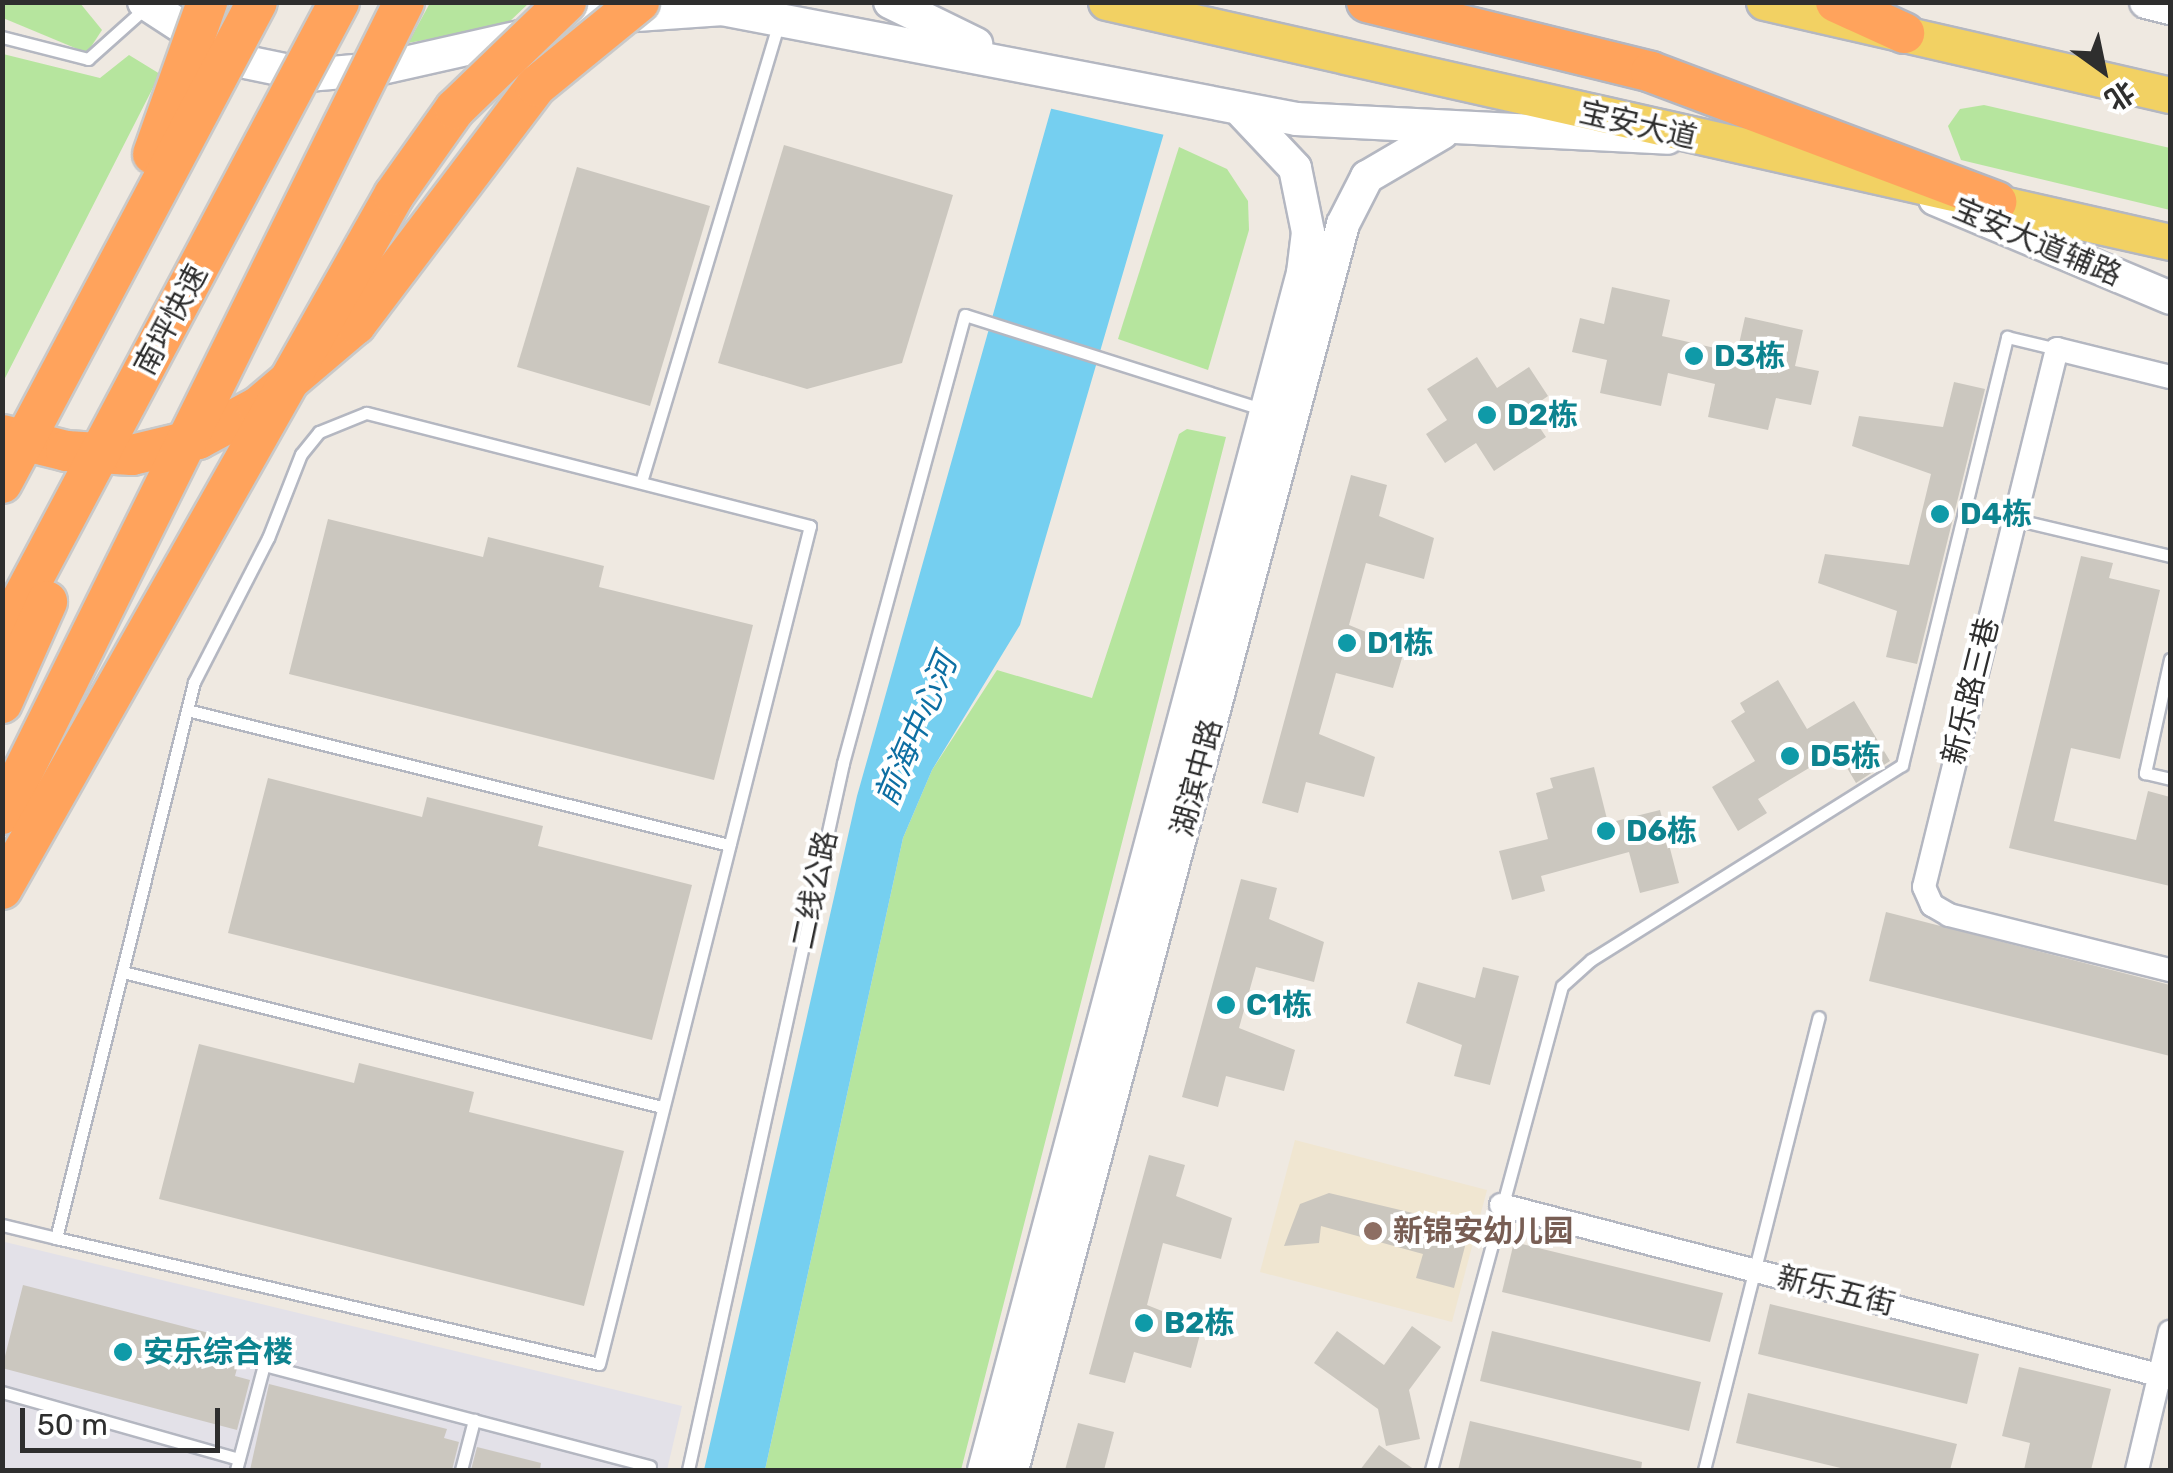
<!DOCTYPE html>
<html>
<head>
<meta charset="utf-8">
<style>
  body { margin:0 }
  #map { position:relative; width:2173px; height:1473px; overflow:hidden; background:#efe9e1; font-family:Rubik,"Noto Sans SC",sans-serif }
  div>[style] { position:absolute }
  [style*='--x'] { left:calc(var(--x)*1px); top:calc(var(--y)*1px); width:calc(var(--w)*1px); rotate:calc(var(--a)*1deg) }
  .industrial>* { inset:0; background:#e3e1e8 }
  .education>* { inset:0; background:#f0e6d1 }
  .green>* { inset:0; background:#b6e59e }
  .water>* { inset:0; background:#75cff0 }
  .pier>* { inset:0; background:#efe9e1 }
  .building>* { inset:0; background:#cbc7bf }
  .roads { filter:drop-shadow(2px 0 #b4b7c1) drop-shadow(-2px 0 #b4b7c1) drop-shadow(0 2px #b4b7c1) drop-shadow(0 -2px #b4b7c1) }
  .lane>* { height:11px; margin:-5.5px; padding:0 5.5px; transform-origin:5.5px; border-radius:5.5px; background:#fff }
  .street>* { height:22px; margin:-11px; padding:0 11px; transform-origin:11px; border-radius:11px; background:#fff }
  .secondary>* { height:32px; margin:-16px; padding:0 16px; transform-origin:16px; border-radius:16px; background:#fff }
  .primary>* { height:35px; margin:-17.5px; padding:0 17.5px; transform-origin:17.5px; border-radius:17.5px; background:#f2d163 }
  .highway>* { height:40px; margin:-20px; padding:0 20px; transform-origin:20px; border-radius:20px; background:#ffa35c }
  .bridges { filter:drop-shadow(2px 0 #c9c9c9) drop-shadow(-2px 0 #c9c9c9) drop-shadow(0 2px #c9c9c9) drop-shadow(0 -2px #c9c9c9) }
  .highway-bridge>* { height:40px; margin:-20px; padding:0 20px; transform-origin:20px; border-radius:20px; background:#ffa35c }
  .dots>* { width:28px; height:28px; translate:-50% -50%; box-sizing:border-box; border:5px solid #fff; border-radius:50% }
  span { translate:-50% -50%; white-space:nowrap; text-align:center; line-height:1.15; -webkit-text-stroke:8px #fff; paint-order:stroke }
  .street-label { font-size:30px; color:#2e2e2e }
  .culture-label { font-size:30px; color:#0d838f; font-weight:700 }
  .left { translate:0 -50%; text-align:left }
  .education-label { font-size:30px; color:#785e54; font-weight:700 }
  .water-label { font-size:32px; color:#0d6fa3; font-style:italic }
  .frame { position:absolute; inset:0; border:5px solid #2e2e2e; pointer-events:none }
  .north { position:absolute; left:2053px; top:20px; width:100px; height:100px; -webkit-text-stroke:8px #fff; paint-order:stroke; rotate:147deg; font-size:28px; font-weight:700; line-height:40px; text-align:center; color:#2e2e2e }
  .north::after { content:''; display:block; margin:auto; width:35px; height:45px; background:#2e2e2e; clip-path:polygon(50% 0,100% 100%,50% 72%,0 100%) }
  .scale { position:absolute; left:20px; top:1408px; width:200px; height:45px; box-sizing:border-box; border:5px solid #2e2e2e; border-top:0; padding-left:12px; font-size:30px; line-height:35px; white-space:nowrap; color:#2e2e2e; -webkit-text-stroke:8px #fff; paint-order:stroke }
</style>
</head>
<body>
<div id="map">
  <div class="industrial">
    <div style="clip-path:polygon(5px 1242px,682px 1406px,667px 1470px,3px 1470px)"></div>
  </div>
  <div class="education">
    <div style="clip-path:polygon(1295px 1140px,1487px 1190px,1452px 1322px,1260px 1272px)"></div>
  </div>
  <div class="green">
    <div style="clip-path:polygon(2px 3px,80px 3px,102px 30px,87px 53px,3px 18px)"></div>
    <div style="clip-path:polygon(430px 3px,529px 3px,506px 25px,408px 43px)"></div>
    <div style="clip-path:polygon(3px 54px,100px 78px,129px 55px,160px 74px,3px 382px)"></div>
    <div style="clip-path:polygon(1984px 105px,2170px 148px,2170px 210px,1961px 160px,1948px 126px,1960px 109px)"></div>
    <div style="clip-path:polygon(1179px 147px,1227px 169px,1248px 201px,1249px 230px,1208px 370px,1118px 339px)"></div>
    <div style="clip-path:polygon(1187px 429px,1226px 437px,961px 1470px,765px 1470px,903px 838px,932px 770px,997px 670px,1092px 698px,1179px 434px)"></div>
  </div>
  <div class="water">
    <div style="clip-path:polygon(1081px 3px,1202px 3px,1020px 625px,932px 770px,903px 838px,765px 1470px,704px 1470px,857px 796px)"></div>
  </div>
  <div class="pier">
    <div style="clip-path:polygon(1076px 2px,1207px 2px,1169px 136px,1044px 107px)"></div>
  </div>
  <div class="building">
    <div style="clip-path:polygon(784px 145px,953px 195px,902px 363px,807px 389px,718px 363px)"></div>
    <div style="clip-path:polygon(577px 167px,710px 206px,650px 406px,517px 367px)"></div>
    <div style="clip-path:polygon(1612px 287px,1670px 300px,1662px 336px,1737px 353px,1745px 317px,1803px 330px,1795px 366px,1819px 371px,1811px 405px,1776px 398px,1768px 430px,1708px 417px,1715px 384px,1668px 373px,1661px 406px,1600px 393px,1607px 360px,1572px 352px,1580px 318px,1604px 324px)"></div>
    <div style="clip-path:polygon(1477px 357px,1497px 388px,1529px 367px,1548px 396px,1528px 410px,1546px 437px,1494px 471px,1476px 443px,1445px 463px,1426px 434px,1447px 420px,1427px 389px)"></div>
    <div style="clip-path:polygon(1954px 382px,1985px 389px,1917px 664px,1886px 657px,1897px 611px,1818px 583px,1825px 554px,1909px 565px,1931px 474px,1852px 446px,1859px 416px,1943px 427px)"></div>
    <div style="clip-path:polygon(1351px 475px,1387px 485px,1379px 516px,1434px 538px,1424px 579px,1366px 563px,1349px 625px,1405px 648px,1393px 688px,1336px 673px,1319px 734px,1375px 757px,1364px 797px,1306px 782px,1298px 813px,1262px 803px)"></div>
    <div style="clip-path:polygon(328px 519px,483px 557px,488px 537px,604px 566px,599px 587px,753px 625px,714px 780px,289px 674px)"></div>
    <div style="clip-path:polygon(2081px 556px,2113px 563px,2109px 578px,2160px 590px,2120px 759px,2071px 748px,2054px 821px,2136px 840px,2148px 791px,2170px 797px,2170px 886px,2009px 848px)"></div>
    <div style="clip-path:polygon(1778px 680px,1807px 729px,1854px 701px,1890px 761px,1856px 783px,1837px 751px,1758px 799px,1767px 813px,1738px 831px,1712px 787px,1755px 761px,1731px 721px,1745px 712px,1740px 703px)"></div>
    <div style="clip-path:polygon(1594px 767px,1608px 823px,1660px 810px,1679px 883px,1640px 893px,1629px 852px,1541px 876px,1545px 891px,1512px 900px,1499px 851px,1548px 839px,1536px 793px,1553px 788px,1550px 778px)"></div>
    <div style="clip-path:polygon(268px 778px,422px 817px,427px 797px,543px 826px,538px 846px,692px 885px,652px 1040px,228px 933px)"></div>
    <div style="clip-path:polygon(1241px 879px,1277px 888px,1269px 919px,1324px 942px,1314px 982px,1256px 967px,1239px 1028px,1295px 1050px,1284px 1091px,1226px 1076px,1218px 1107px,1182px 1097px)"></div>
    <div style="clip-path:polygon(1886px 912px,2170px 985px,2170px 1056px,1869px 981px)"></div>
    <div style="clip-path:polygon(1483px 967px,1519px 976px,1490px 1085px,1454px 1076px,1462px 1045px,1406px 1023px,1418px 982px,1475px 998px)"></div>
    <div style="clip-path:polygon(199px 1044px,354px 1083px,359px 1063px,474px 1092px,469px 1112px,624px 1151px,584px 1306px,159px 1199px)"></div>
    <div style="clip-path:polygon(1149px 1155px,1185px 1165px,1176px 1196px,1232px 1218px,1221px 1259px,1163px 1243px,1147px 1305px,1202px 1327px,1191px 1368px,1134px 1352px,1125px 1383px,1089px 1374px)"></div>
    <div style="clip-path:polygon(1329px 1193px,1459px 1224px,1457px 1232px,1468px 1235px,1454px 1288px,1416px 1278px,1423px 1254px,1321px 1226px,1319px 1243px,1284px 1246px,1300px 1204px)"></div>
    <div style="clip-path:polygon(1514px 1242px,1723px 1293px,1710px 1342px,1502px 1292px)"></div>
    <div style="clip-path:polygon(23px 1285px,244px 1342px,235px 1376px,250px 1380px,237px 1430px,2px 1368px)"></div>
    <div style="clip-path:polygon(1770px 1304px,1979px 1354px,1967px 1404px,1758px 1354px)"></div>
    <div style="clip-path:polygon(1412px 1326px,1441px 1347px,1409px 1390px,1420px 1439px,1386px 1446px,1378px 1409px,1314px 1363px,1337px 1331px,1384px 1365px)"></div>
    <div style="clip-path:polygon(1492px 1331px,1701px 1382px,1689px 1431px,1480px 1381px)"></div>
    <div style="clip-path:polygon(2019px 1367px,2111px 1389px,2091px 1470px,2024px 1470px,2030px 1443px,2002px 1436px)"></div>
    <div style="clip-path:polygon(269px 1384px,447px 1429px,444px 1438px,459px 1442px,452px 1470px,250px 1470px)"></div>
    <div style="clip-path:polygon(1748px 1393px,1957px 1444px,1950px 1470px,1849px 1470px,1736px 1443px)"></div>
    <div style="clip-path:polygon(1470px 1421px,1642px 1462px,1641px 1470px,1458px 1470px)"></div>
    <div style="clip-path:polygon(1078px 1423px,1114px 1432px,1104px 1470px,1065px 1470px)"></div>
    <div style="clip-path:polygon(1379px 1445px,1415px 1470px,1360px 1470px)"></div>
    <div style="clip-path:polygon(477px 1447px,541px 1463px,540px 1470px,471px 1470px)"></div>
  </div>
  <div class="roads">
    <div class="lane">
      <div style="--x:2;--y:37;--w:89;--a:14.3"></div>
      <div style="--x:88;--y:59;--w:76;--a:-41.8"></div>
      <div style="--x:641;--y:482;--w:478;--a:-73.3"></div>
      <div style="--x:2014;--y:519;--w:160;--a:13.3"></div>
      <div style="--x:2170;--y:659;--w:117;--a:102.4"></div>
      <div style="--x:2145;--y:773;--w:26;--a:13"></div>
      <div style="--x:187;--y:710;--w:559;--a:13.99"></div>
      <div style="--x:123;--y:972;--w:556;--a:14.06"></div>
      <div style="--x:2;--y:1225;--w:56;--a:13.5"></div>
      <div style="--x:56;--y:1238;--w:557;--a:13.06"></div>
      <div style="--x:599;--y:1364;--w:864;--a:-75.87"></div>
      <div style="--x:810;--y:526;--w:458;--a:-165.7"></div>
      <div style="--x:366;--y:413;--w:51;--a:158"></div>
      <div style="--x:319;--y:432;--w:28;--a:129"></div>
      <div style="--x:301;--y:454;--w:90;--a:111.4"></div>
      <div style="--x:268;--y:538;--w:162;--a:117.2"></div>
      <div style="--x:194;--y:682;--w:573;--a:103.94"></div>
      <div style="--x:2;--y:1392;--w:246;--a:15.8"></div>
      <div style="--x:236;--y:1470;--w:109;--a:-75.1"></div>
      <div style="--x:264;--y:1365;--w:399;--a:14.7"></div>
      <div style="--x:461;--y:1470;--w:52;--a:-75.4"></div>
      <div style="--x:688;--y:1470;--w:724;--a:-77.63"></div>
      <div style="--x:843;--y:763;--w:464;--a:-74.8"></div>
      <div style="--x:965;--y:315;--w:312;--a:17.6"></div>
      <div style="--x:1431;--y:1470;--w:501;--a:-74.86"></div>
      <div style="--x:1562;--y:986;--w:39;--a:-42"></div>
      <div style="--x:1591;--y:960;--w:367;--a:-32.1"></div>
      <div style="--x:1902;--y:765;--w:441;--a:-76.2"></div>
      <div style="--x:2007;--y:337;--w:51;--a:13.5"></div>
      <div style="--x:1704;--y:1470;--w:467;--a:-75.8"></div>
    </div>
    <div class="street">
      <div style="--x:2170;--y:377;--w:116;--a:-166.1"></div>
      <div style="--x:2057;--y:349;--w:554;--a:103.89"></div>
      <div style="--x:1924;--y:887;--w:20;--a:66"></div>
      <div style="--x:1932;--y:905;--w:20;--a:30"></div>
      <div style="--x:1949;--y:915;--w:228;--a:14"></div>
      <div style="--x:1501;--y:1205;--w:691;--a:14.5"></div>
      <div style="--x:2137;--y:1470;--w:142;--a:-76.6"></div>
    </div>
    <div class="secondary">
      <div style="--x:144;--y:2;--w:104;--a:33.2"></div>
      <div style="--x:231;--y:59;--w:79;--a:11.7"></div>
      <div style="--x:308;--y:75;--w:70;--a:-4.9"></div>
      <div style="--x:378;--y:69;--w:237;--a:-12.7"></div>
      <div style="--x:609;--y:17;--w:113;--a:-4"></div>
      <div style="--x:722;--y:9;--w:585;--a:10.83"></div>
      <div style="--x:1297;--y:119;--w:371;--a:2.9"></div>
      <div style="--x:890;--y:2;--w:96;--a:26"></div>
      <div style="--x:2146;--y:2;--w:25;--a:14"></div>
      <div style="--x:1935;--y:199;--w:255;--a:22.8"></div>
      <div style="--x:984;--y:1470;--w:1239;--a:-75.08"></div>
      <div style="--x:1303;--y:273;--w:41;--a:-83"></div>
      <div style="--x:1308;--y:232;--w:65;--a:-101.5"></div>
      <div style="--x:1295;--y:168;--w:77;--a:-133.4"></div>
      <div style="--x:1012;--y:1470;--w:1289;--a:-75.12"></div>
      <div style="--x:1343;--y:224;--w:53;--a:-62.9"></div>
      <div style="--x:1367;--y:177;--w:87;--a:-30.4"></div>
    </div>
    <div class="primary">
      <div style="--x:1106;--y:2;--w:1091;--a:12.71"></div>
      <div style="--x:1764;--y:2;--w:417;--a:12.9"></div>
    </div>
    <div class="highway">
      <div style="--x:1367;--y:2;--w:292;--a:13.8"></div>
      <div style="--x:1651;--y:72;--w:369;--a:20.6"></div>
      <div style="--x:1836;--y:2;--w:75;--a:24.5"></div>
    </div>
  </div>
  <div class="bridges">
    <div class="highway-bridge">
      <div style="--x:153;--y:154;--w:161;--a:-70.4"></div>
      <div style="--x:2;--y:435;--w:66;--a:14"></div>
      <div style="--x:66;--y:451;--w:66;--a:3.5"></div>
      <div style="--x:132;--y:455;--w:68;--a:-13.6"></div>
      <div style="--x:198;--y:439;--w:68;--a:-28.1"></div>
      <div style="--x:258;--y:407;--w:128;--a:-40.3"></div>
      <div style="--x:356;--y:324;--w:298;--a:-52.9"></div>
      <div style="--x:536;--y:86;--w:133;--a:-39.2"></div>
      <div style="--x:2;--y:483;--w:544;--a:-62.07"></div>
      <div style="--x:2;--y:637;--w:719;--a:-62.04"></div>
      <div style="--x:2;--y:703;--w:111;--a:-66"></div>
      <div style="--x:2;--y:814;--w:906;--a:-63.66"></div>
      <div style="--x:2;--y:889;--w:797;--a:-60.54"></div>
      <div style="--x:394;--y:195;--w:105;--a:-54.7"></div>
      <div style="--x:455;--y:109;--w:154;--a:-43.9"></div>
    </div>
  </div>
  <div class="dots">
    <div style="left:1694px;top:356px;background:#0f9aa8"></div>
    <div style="left:1487px;top:415px;background:#0f9aa8"></div>
    <div style="left:1940px;top:514px;background:#0f9aa8"></div>
    <div style="left:1347px;top:643px;background:#0f9aa8"></div>
    <div style="left:1790px;top:756px;background:#0f9aa8"></div>
    <div style="left:1606px;top:831px;background:#0f9aa8"></div>
    <div style="left:1226px;top:1005px;background:#0f9aa8"></div>
    <div style="left:1373px;top:1231px;background:#8d6e63"></div>
    <div style="left:1144px;top:1323px;background:#0f9aa8"></div>
    <div style="left:123px;top:1352px;background:#0f9aa8"></div>
  </div>
  <div class="street-label">
    <span style="left:1638px;top:125px;rotate:13deg">宝安大道</span>
    <span style="left:2037px;top:242px;rotate:23deg">宝安大道辅路</span>
    <span style="left:171px;top:320px;rotate:-62deg">南坪快速</span>
    <span style="left:1971px;top:691px;rotate:-76deg">新乐路三巷</span>
    <span style="left:1197px;top:778px;rotate:-75deg">湖滨中路</span>
    <span style="left:815px;top:890px;rotate:-78deg">二线公路</span>
    <span style="left:1836px;top:1291px;rotate:14deg">新乐五街</span>
  </div>
  <div class="culture-label">
    <span class="left" style="left:1714px;top:356px">D3栋</span>
    <span class="left" style="left:1507px;top:415px">D2栋</span>
    <span class="left" style="left:1960px;top:514px">D4栋</span>
    <span class="left" style="left:1367px;top:643px">D1栋</span>
    <span class="left" style="left:1810px;top:756px">D5栋</span>
    <span class="left" style="left:1626px;top:831px">D6栋</span>
    <span class="left" style="left:1246px;top:1005px">C1栋</span>
    <span class="left" style="left:1164px;top:1323px">B2栋</span>
    <span class="left" style="left:143px;top:1352px">安乐综合楼</span>
  </div>
  <div class="education-label">
    <span class="left" style="left:1393px;top:1231px">新锦安幼儿园</span>
  </div>
  <div class="water-label">
    <span style="left:916px;top:730px;rotate:-67deg">前海中心河</span>
  </div>
  <div class="frame"></div>
  <div class="north">北</div>
  <div class="scale">50 m</div>
</div>
</body>
</html>
